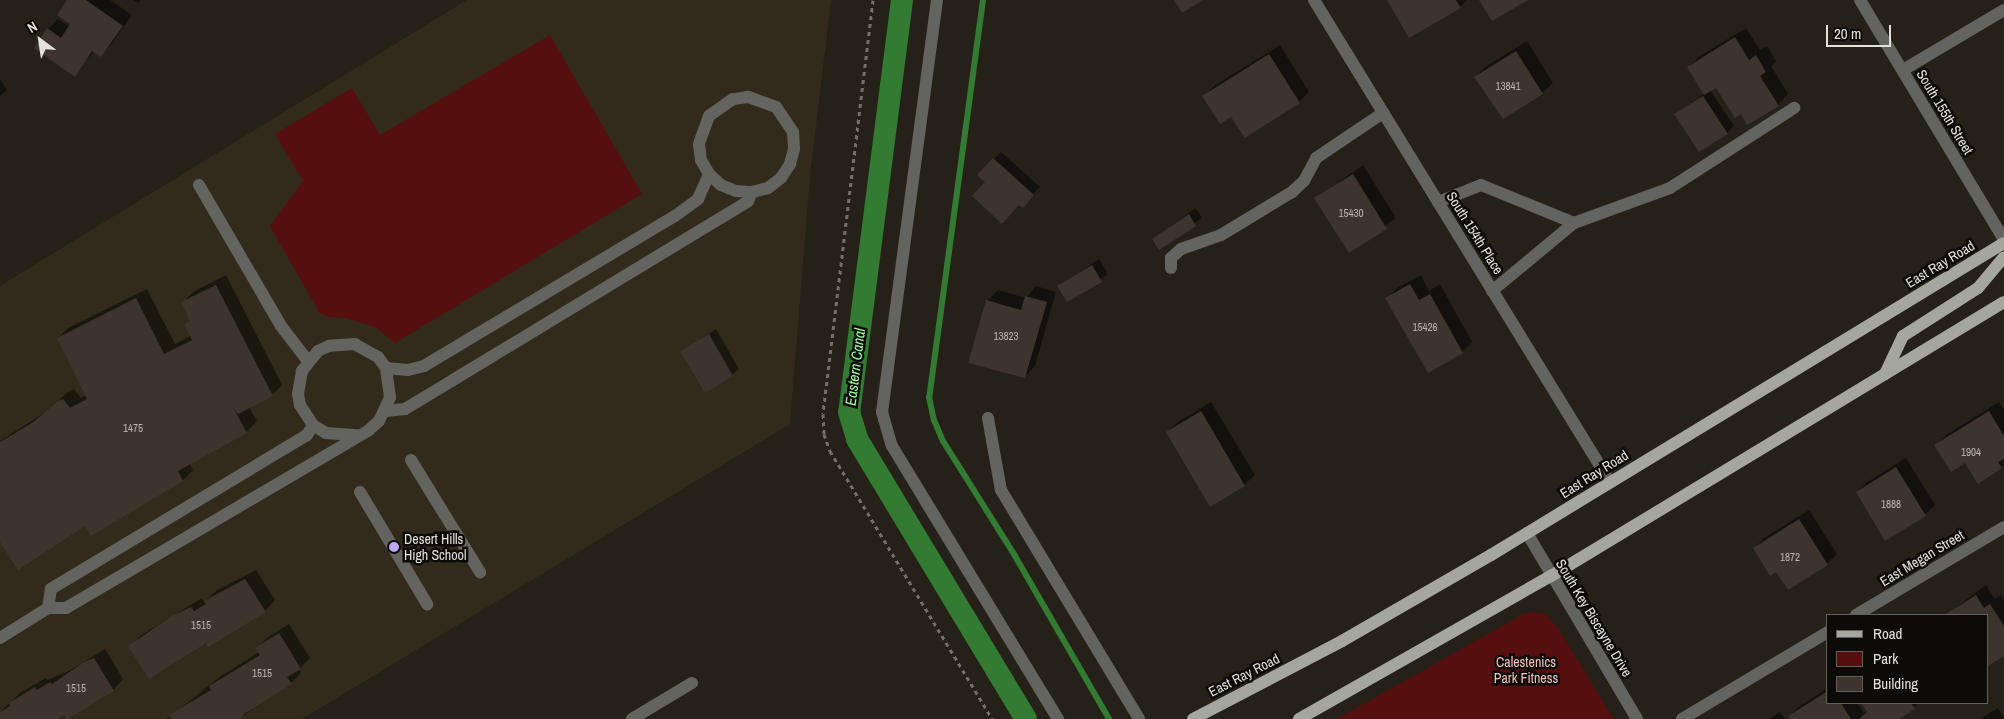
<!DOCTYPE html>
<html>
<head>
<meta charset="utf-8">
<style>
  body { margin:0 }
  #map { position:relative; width:2004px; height:719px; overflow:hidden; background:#252119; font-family:"Archivo Narrow",sans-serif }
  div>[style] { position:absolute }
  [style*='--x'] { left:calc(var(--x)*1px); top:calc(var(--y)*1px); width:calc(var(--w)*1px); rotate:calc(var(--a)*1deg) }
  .built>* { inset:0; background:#322b1c }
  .green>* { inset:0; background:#550f0f }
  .shadow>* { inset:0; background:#0007 }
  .stream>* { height:6px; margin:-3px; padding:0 3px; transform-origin:3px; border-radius:3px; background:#337b32 }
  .canal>* { height:22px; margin:-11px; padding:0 11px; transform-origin:11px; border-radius:11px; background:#337b32 }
  .building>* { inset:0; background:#3d342e }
  .path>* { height:3px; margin-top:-1.5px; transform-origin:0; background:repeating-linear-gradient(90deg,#737069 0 4px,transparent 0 8px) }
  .service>* { height:12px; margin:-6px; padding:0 6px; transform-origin:6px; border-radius:6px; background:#63645f }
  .minor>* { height:12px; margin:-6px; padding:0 6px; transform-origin:6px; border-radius:6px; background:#63645f }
  .tertiary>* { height:12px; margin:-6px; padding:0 6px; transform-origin:6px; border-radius:6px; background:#63645f }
  .primary>* { height:12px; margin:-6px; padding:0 6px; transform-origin:6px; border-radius:6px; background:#a5a69d }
  .dots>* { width:14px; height:14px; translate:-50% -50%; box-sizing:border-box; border:2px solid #0d0b08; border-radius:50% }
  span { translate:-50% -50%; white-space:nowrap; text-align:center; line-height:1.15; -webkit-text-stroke:5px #0d0b08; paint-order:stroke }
  .number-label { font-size:11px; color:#bab6b0 }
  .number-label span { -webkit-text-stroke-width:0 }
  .street-label { font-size:14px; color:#e3e1db }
  .poi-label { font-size:14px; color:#e3e1db }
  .left { translate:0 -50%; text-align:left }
  .park-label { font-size:14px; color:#f8c1bb }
  .water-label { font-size:15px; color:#a0fe9b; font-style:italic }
  .legend { position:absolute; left:1826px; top:614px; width:162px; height:90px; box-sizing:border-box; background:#0d0b08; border:1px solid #63615c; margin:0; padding:6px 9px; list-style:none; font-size:15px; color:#e3e1db }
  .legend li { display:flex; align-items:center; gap:10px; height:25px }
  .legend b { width:25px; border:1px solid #63615c }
  .north { position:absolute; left:15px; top:15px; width:50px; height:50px; -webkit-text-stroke:4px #0d0b08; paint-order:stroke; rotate:329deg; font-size:14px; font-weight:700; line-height:20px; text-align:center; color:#e3e1db }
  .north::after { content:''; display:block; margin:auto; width:18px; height:22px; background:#e3e1db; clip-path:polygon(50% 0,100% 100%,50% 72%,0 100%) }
  .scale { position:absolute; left:1826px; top:25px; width:65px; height:22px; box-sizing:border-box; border:2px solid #e3e1db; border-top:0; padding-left:6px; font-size:15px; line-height:18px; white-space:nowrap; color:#e3e1db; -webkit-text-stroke:4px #0d0b08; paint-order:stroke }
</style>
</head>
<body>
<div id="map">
  <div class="built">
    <div style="clip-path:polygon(467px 0,831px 0,810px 176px,790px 424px,302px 719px,0 719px,0 286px)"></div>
  </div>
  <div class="green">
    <div style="clip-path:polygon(550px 35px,642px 194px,395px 343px,375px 327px,346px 318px,327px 317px,319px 312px,270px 226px,303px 181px,275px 134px,352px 88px,380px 135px)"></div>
    <div style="clip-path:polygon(1532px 612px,1546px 614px,1558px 628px,1614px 719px,1337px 719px,1523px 614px)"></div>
  </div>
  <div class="shadow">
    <div style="clip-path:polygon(69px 0,110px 0,132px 15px,111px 45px,101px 55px,94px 51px,74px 75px,48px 29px,58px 19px,70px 27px)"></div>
    <div style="clip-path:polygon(132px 0,141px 0,138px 3px)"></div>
    <div style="clip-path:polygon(1388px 0,1467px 0,1460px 7px)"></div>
    <div style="clip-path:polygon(1746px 28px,1760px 50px,1767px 46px,1776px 61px,1771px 66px,1788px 94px,1778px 105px,1741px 112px,1716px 86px,1710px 90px,1734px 126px,1727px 133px,1676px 114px,1704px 94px,1688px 67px,1698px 57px)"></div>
    <div style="clip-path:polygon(1527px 41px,1553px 83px,1542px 93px,1503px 117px,1475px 77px,1485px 67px)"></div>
    <div style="clip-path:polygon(1280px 45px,1309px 92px,1299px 102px,1232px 115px,1204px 96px,1214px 86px)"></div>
    <div style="clip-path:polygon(0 79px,7px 90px,0 96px)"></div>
    <div style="clip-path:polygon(1001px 152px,1040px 187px,1029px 199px,1020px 203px,979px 175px)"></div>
    <div style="clip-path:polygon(1363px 165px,1396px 218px,1349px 251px,1316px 198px)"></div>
    <div style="clip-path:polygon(1196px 208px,1202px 218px,1159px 248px,1153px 239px)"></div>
    <div style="clip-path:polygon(1099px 259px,1108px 274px,1068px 300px,1059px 286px)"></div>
    <div style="clip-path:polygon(226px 275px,282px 385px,272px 395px,249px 407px,257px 421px,246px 432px,189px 463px,193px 470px,183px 480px,92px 534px,86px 525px,0 540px,0 441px,44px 413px,69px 391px,74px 389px,81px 398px,87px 395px,58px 338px,68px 328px,147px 289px,175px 344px,191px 336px,186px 324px,191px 319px,183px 302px,193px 292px)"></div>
    <div style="clip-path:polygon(1421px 275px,1429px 291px,1440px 284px,1472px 342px,1462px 352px,1387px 298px,1397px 288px)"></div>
    <div style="clip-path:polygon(1036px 286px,1056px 292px,1035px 366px,1025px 377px,987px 301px,998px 290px,1026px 298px)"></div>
    <div style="clip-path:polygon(716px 329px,739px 369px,732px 375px,682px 351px)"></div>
    <div style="clip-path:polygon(1211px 402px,1255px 475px,1244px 485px,1167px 432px,1178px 422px)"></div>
    <div style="clip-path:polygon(1999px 402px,2004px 409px,2004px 465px,1979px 482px,1966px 461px,1936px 445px,1946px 435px)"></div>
    <div style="clip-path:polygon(1906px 458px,1935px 505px,1925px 515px,1857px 492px,1867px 482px)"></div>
    <div style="clip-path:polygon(1809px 510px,1837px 554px,1827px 564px,1776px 570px,1754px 549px,1764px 538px)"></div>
    <div style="clip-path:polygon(256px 570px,275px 600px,265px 611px,206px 641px,130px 646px,140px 636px,202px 598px,204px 602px,216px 591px)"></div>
    <div style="clip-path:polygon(1986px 585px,1995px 599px,2001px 595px,2004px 600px,2004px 654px,1988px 665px,1988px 615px,1947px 614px)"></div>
    <div style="clip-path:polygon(289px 624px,310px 658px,299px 669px,301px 673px,291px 683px,238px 719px,167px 719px,221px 676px,259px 652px,257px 648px,267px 638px)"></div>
    <div style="clip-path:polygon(105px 649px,123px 679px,113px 690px,55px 719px,0 719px,0 712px,20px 693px,46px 678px,47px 680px,69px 671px)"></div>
    <div style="clip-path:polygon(1828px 688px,1828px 703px,1857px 703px,1864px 713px,1867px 710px,1862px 703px,1919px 703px,1896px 719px,1791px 719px,1789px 716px,1800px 706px)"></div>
    <div style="clip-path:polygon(1998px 708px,2004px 719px,1980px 719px)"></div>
    <div style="clip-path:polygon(1780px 712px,1785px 719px,1769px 719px)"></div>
  </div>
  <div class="stream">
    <div style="--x:983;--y:0;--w:401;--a:97.7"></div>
    <div style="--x:929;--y:397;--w:24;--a:78"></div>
    <div style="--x:934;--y:420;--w:23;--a:67"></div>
    <div style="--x:943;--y:441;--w:136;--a:57.9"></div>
    <div style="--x:1015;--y:556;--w:188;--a:60"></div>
  </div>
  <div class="canal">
    <div style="--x:902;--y:0;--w:415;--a:97.3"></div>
    <div style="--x:849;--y:412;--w:28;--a:73"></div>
    <div style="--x:857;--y:439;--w:327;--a:58.9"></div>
  </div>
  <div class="building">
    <div style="clip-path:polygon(67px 0,86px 0,123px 26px,101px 57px,92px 51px,75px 77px,34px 48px,47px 28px,61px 38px,70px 24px,57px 15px)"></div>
    <div style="clip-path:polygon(1174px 0,1203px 0,1182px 13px)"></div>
    <div style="clip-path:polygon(1387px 0,1456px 0,1461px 8px,1409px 38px)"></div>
    <div style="clip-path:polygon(1479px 0,1528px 0,1492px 21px)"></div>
    <div style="clip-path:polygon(1735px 37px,1749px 60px,1756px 55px,1766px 72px,1760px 76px,1779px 106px,1747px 125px,1741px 114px,1735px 118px,1716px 88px,1704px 95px,1687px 67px)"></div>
    <div style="clip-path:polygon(1516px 51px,1543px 94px,1503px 119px,1474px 77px)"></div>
    <div style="clip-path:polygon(1269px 54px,1300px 103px,1245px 138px,1231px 117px,1220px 124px,1202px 96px)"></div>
    <div style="clip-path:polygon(1703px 96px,1728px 134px,1699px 152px,1674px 114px)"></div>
    <div style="clip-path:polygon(993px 158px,1034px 195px,1023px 208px,1019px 205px,1002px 224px,972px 196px,985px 182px,977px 175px)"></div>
    <div style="clip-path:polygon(1353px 174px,1387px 229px,1349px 253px,1314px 198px)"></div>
    <div style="clip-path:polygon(1189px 214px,1196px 226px,1159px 250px,1152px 239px)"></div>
    <div style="clip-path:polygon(1092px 265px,1102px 282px,1067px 302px,1057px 286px)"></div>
    <div style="clip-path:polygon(1410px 284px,1419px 300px,1430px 294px,1463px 353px,1428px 373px,1385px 298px)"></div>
    <div style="clip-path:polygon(216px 285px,273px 396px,238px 414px,234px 409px,247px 433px,178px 471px,183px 481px,91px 536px,85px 526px,18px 570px,0 542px,0 442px,32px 423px,58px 401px,63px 399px,70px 408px,87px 399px,57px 338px,136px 298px,164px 354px,192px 340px,184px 324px,190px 321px,181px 302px)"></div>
    <div style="clip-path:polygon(1025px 296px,1047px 302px,1025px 378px,968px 363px,986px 300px,1021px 310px)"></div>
    <div style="clip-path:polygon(709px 334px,733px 376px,705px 393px,680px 351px)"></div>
    <div style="clip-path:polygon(1201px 411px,1245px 486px,1210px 507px,1166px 432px)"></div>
    <div style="clip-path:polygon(1989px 411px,2004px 436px,2004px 459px,1998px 462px,2002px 468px,1978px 484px,1965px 463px,1951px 472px,1934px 445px)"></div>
    <div style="clip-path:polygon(1896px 467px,1926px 516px,1885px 541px,1856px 492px)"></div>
    <div style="clip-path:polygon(1799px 519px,1828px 565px,1788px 590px,1776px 572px,1770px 576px,1753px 548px)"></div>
    <div style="clip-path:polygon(245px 579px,266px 612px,208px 647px,206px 643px,149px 679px,128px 646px,172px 616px,191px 607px,194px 611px,206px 604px,204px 601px)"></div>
    <div style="clip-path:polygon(1976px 595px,1984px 608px,1990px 604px,2004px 626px,2004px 656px,1988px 666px,1988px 615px,1946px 614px)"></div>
    <div style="clip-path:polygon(279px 633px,301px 669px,287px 677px,292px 684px,244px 714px,241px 719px,171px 719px,169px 715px,211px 690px,209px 686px,260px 655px,255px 648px)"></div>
    <div style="clip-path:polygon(94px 658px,114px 691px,67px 719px,64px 715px,57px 719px,0 719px,0 712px,10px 706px,9px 703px,35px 687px,37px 690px,50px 682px,52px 684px,84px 662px)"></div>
    <div style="clip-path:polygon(1828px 691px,1828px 703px,1841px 703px,1851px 719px,1790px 719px,1788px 716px)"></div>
    <div style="clip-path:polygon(1861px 703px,1911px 703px,1915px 709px,1899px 719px,1859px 719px,1867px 712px)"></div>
  </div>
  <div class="path">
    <div style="--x:873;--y:0;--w:417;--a:96.9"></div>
    <div style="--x:823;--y:414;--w:20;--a:87"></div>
    <div style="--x:824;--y:434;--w:18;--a:71"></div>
    <div style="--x:830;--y:451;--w:313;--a:58.8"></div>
  </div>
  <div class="service">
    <div style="--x:937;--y:0;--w:416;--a:97.6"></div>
    <div style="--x:882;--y:412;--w:35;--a:74"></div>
    <div style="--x:892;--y:446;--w:320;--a:58.7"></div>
    <div style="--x:1903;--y:70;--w:117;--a:-30.7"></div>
    <div style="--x:199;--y:185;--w:163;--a:59.8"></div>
    <div style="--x:281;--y:326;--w:44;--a:52.4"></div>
    <div style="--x:1438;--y:202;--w:46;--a:-21.6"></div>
    <div style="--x:1481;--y:185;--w:100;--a:22.2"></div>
    <div style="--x:1171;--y:268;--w:10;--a:-90"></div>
    <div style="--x:1171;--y:258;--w:13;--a:-42"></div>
    <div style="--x:1181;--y:249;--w:42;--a:-19.3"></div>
    <div style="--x:1221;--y:235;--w:83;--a:-31.2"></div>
    <div style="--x:1292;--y:192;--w:16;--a:-43"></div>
    <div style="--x:1304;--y:181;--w:26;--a:-62"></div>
    <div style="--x:1316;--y:158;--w:81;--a:-33.9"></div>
    <div style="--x:1492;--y:291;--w:107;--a:-39.7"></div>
    <div style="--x:1574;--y:223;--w:102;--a:-20"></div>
    <div style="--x:1670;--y:188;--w:148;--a:-32.8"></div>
    <div style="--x:386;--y:368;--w:22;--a:5"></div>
    <div style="--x:408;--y:370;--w:16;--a:-14"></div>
    <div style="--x:424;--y:366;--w:292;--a:-30.9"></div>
    <div style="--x:675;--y:216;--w:29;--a:-36"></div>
    <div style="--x:698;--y:199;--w:27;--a:-66"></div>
    <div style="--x:386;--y:411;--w:19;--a:-6"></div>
    <div style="--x:405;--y:409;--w:56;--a:-31.1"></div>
    <div style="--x:453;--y:380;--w:345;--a:-31.2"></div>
    <div style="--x:748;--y:201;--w:10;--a:-66"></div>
    <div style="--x:752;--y:192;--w:16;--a:-14"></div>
    <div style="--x:768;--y:188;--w:16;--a:-38"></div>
    <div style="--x:781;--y:178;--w:17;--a:-57"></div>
    <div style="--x:790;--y:164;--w:16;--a:-75"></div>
    <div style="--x:794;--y:149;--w:17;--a:-93"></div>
    <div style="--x:793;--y:132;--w:30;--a:-124"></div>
    <div style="--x:776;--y:107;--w:30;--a:-160"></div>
    <div style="--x:748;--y:97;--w:15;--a:172"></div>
    <div style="--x:733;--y:99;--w:29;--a:145"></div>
    <div style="--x:709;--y:116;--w:30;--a:110"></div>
    <div style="--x:699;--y:144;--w:16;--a:83"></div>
    <div style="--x:701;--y:160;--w:16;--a:60"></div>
    <div style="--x:709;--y:174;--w:16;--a:43"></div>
    <div style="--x:721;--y:185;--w:16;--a:22"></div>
    <div style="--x:736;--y:191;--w:16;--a:4"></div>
    <div style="--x:988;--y:418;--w:73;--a:79.8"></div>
    <div style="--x:1001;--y:490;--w:267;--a:58.9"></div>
    <div style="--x:313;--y:425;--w:12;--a:121"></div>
    <div style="--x:307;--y:435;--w:299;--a:149"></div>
    <div style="--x:51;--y:589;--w:19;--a:99"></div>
    <div style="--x:48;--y:608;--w:18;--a:0"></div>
    <div style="--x:66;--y:608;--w:351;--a:-30.4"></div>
    <div style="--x:369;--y:430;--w:13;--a:-42"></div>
    <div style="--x:379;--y:421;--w:26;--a:-65"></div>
    <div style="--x:390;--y:397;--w:29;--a:-98"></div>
    <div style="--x:386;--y:368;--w:14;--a:-126"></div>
    <div style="--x:378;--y:357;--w:26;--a:-151"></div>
    <div style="--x:355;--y:344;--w:26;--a:176"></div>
    <div style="--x:329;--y:346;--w:12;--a:156"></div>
    <div style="--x:318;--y:351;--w:26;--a:129"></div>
    <div style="--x:302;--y:371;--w:23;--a:100"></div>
    <div style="--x:298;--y:394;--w:11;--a:80"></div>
    <div style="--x:300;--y:405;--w:24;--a:57"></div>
    <div style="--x:313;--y:425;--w:15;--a:32"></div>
    <div style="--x:326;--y:433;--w:31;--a:4"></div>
    <div style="--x:411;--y:460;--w:132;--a:58.4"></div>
    <div style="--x:360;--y:492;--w:131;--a:59.1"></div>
    <div style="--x:0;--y:638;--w:57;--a:-32"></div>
  </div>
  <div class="minor">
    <div style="--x:1314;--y:0;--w:566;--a:58.45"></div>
    <div style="--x:1860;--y:0;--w:280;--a:59"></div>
    <div style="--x:1856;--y:615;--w:172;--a:-30.7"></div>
    <div style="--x:632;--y:719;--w:70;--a:-31"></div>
    <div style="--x:1682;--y:719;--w:170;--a:-30.8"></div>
  </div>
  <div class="tertiary">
    <div style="--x:1527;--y:533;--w:216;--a:59.4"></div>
  </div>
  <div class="primary">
    <div style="--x:1885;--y:374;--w:42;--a:-64.7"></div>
    <div style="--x:1903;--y:336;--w:89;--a:-32.6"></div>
    <div style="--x:1978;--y:288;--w:40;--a:-50"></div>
    <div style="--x:1193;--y:719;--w:168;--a:-27.6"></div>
    <div style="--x:1342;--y:641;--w:172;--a:-30"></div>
    <div style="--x:1491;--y:555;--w:600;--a:-31.31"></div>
    <div style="--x:1299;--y:719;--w:290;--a:-29.6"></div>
    <div style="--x:1551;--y:576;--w:529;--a:-31.17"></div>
  </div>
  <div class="dots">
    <div style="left:394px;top:547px;background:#c0a8f4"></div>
  </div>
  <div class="number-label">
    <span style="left:1508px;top:86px">13841</span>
    <span style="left:1351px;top:213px">15430</span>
    <span style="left:1425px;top:327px">15426</span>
    <span style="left:1006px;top:336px">13823</span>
    <span style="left:133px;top:428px">1475</span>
    <span style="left:1971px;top:452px">1904</span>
    <span style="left:1891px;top:504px">1888</span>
    <span style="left:1790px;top:557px">1872</span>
    <span style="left:201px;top:625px">1515</span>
    <span style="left:262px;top:673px">1515</span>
    <span style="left:76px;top:688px">1515</span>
  </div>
  <div class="street-label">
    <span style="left:1945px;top:112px;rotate:59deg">South 155th Street</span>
    <span style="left:1475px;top:233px;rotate:58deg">South 154th Place</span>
    <span style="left:1940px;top:264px;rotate:-31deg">East Ray Road</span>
    <span style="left:1594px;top:474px;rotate:-32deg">East Ray Road</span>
    <span style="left:1922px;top:558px;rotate:-31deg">East Megan Street</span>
    <span style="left:1594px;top:618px;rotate:59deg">South Key Biscayne Drive</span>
    <span style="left:1244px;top:675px;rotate:-27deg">East Ray Road</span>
  </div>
  <div class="poi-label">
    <span class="left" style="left:404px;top:547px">Desert Hills<br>High School</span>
  </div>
  <div class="park-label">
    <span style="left:1526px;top:670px">Calestenics<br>Park Fitness</span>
  </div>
  <div class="water-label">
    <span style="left:855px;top:367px;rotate:-83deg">Eastern Canal</span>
  </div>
  <ul class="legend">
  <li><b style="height:6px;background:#a5a69d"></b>Road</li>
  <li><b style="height:14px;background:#550f0f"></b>Park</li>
  <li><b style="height:14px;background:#3d342e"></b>Building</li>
  </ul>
  <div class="north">N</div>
  <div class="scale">20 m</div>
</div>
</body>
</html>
